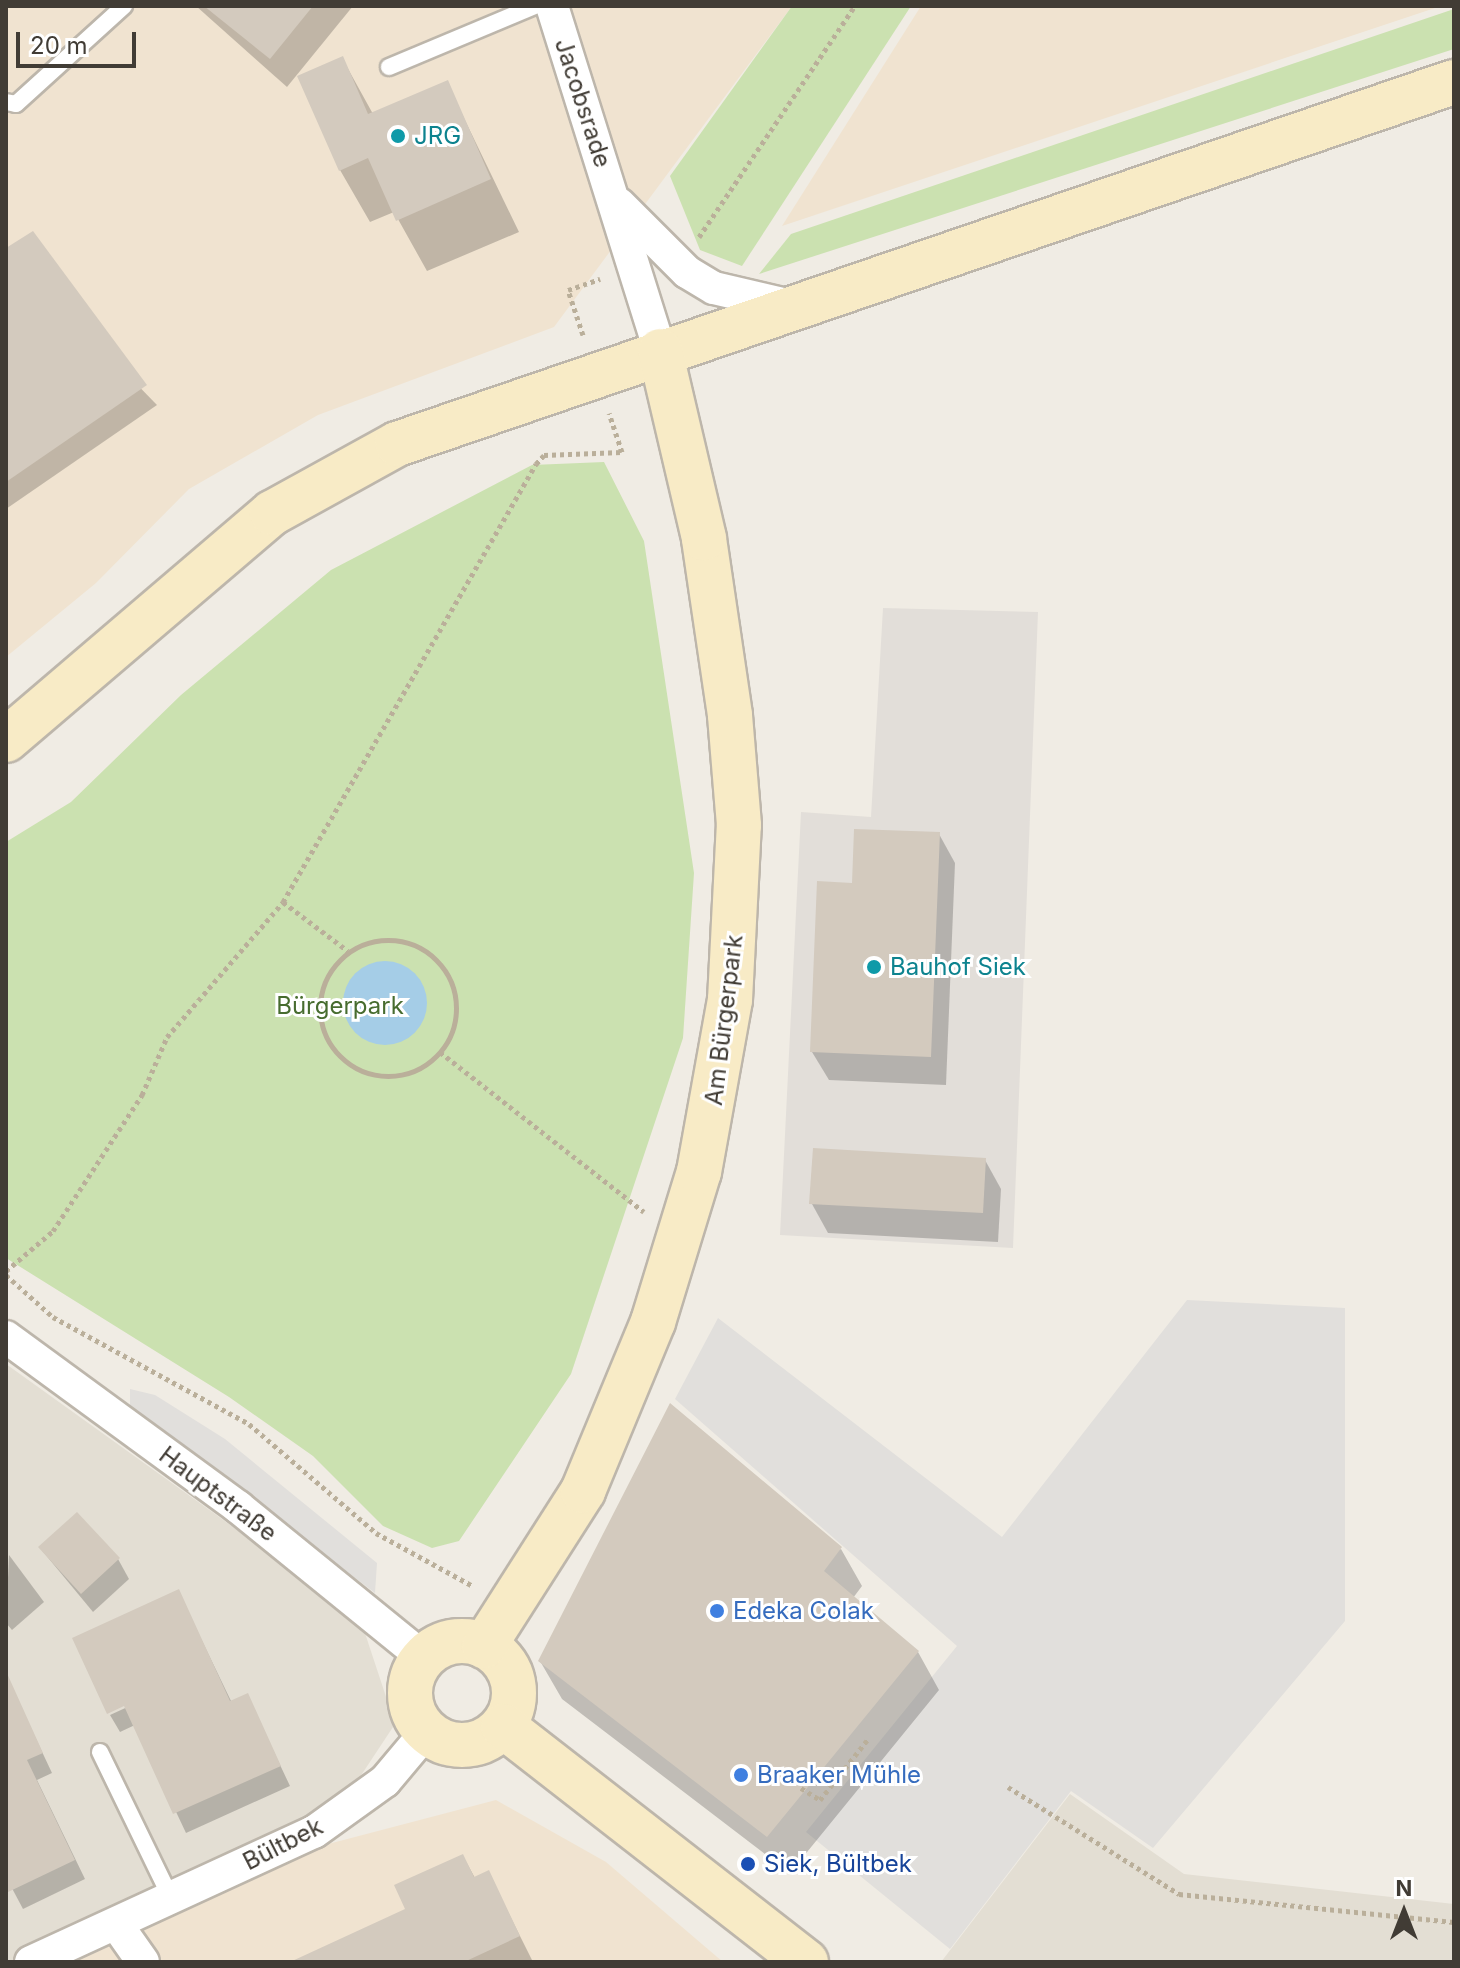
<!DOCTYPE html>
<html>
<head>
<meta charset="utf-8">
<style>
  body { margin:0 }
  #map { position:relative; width:1460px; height:1968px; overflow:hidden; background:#f0ece4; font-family:Inter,sans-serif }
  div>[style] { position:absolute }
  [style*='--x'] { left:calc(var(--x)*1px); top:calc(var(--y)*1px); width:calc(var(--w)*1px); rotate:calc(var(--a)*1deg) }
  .residential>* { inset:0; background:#e3ded3 }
  .commercial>* { inset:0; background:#f0e3d0 }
  .industrial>* { inset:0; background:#e2ded9 }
  .green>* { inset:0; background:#cbe1b0 }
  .parking>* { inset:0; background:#e1dfdc }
  .water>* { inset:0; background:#a5cde7 }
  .round { border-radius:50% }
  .shadow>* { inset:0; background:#0003 }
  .building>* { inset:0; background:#d3cabe }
  .path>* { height:5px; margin-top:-2.5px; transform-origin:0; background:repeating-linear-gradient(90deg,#baaf9a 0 4px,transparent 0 8px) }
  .path>.ring { margin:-2.5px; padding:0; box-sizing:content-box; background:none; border:5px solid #baaf9a; border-radius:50% }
  .roads { filter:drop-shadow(2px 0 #bdb6ab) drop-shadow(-2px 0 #bdb6ab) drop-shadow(0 2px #bdb6ab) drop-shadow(0 -2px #bdb6ab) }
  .lane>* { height:16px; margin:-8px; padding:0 8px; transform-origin:8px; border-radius:8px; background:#fff }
  .street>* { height:32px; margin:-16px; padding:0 16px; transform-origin:16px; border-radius:16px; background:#fff }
  .secondary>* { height:44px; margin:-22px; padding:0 22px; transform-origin:22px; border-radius:22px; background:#f8ebc6 }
  .secondary>.ring { margin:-22px; padding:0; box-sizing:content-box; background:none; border:44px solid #f8ebc6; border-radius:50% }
  .dots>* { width:22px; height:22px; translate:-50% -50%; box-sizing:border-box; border:4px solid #fff; border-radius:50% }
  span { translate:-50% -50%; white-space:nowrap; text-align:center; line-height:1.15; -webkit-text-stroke:6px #fff; paint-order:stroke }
  .street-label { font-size:24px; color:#413c35 }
  .culture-label { font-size:24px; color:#0d838f }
  .left { translate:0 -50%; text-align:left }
  .park-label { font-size:24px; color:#476c2f }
  .shop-label { font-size:24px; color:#366cbe }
  .transit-label { font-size:24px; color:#164399 }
  .frame { position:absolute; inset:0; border:8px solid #413c35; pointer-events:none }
  .north { position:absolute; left:1364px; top:1872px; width:80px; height:80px; -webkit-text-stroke:6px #fff; paint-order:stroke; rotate:0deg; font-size:22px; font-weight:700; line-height:32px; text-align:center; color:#413c35 }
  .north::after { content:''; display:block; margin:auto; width:28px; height:36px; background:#413c35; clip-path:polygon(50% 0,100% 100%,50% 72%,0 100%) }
  .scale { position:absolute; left:16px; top:32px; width:120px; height:36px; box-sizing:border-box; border:4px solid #413c35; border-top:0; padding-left:10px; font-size:24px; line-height:28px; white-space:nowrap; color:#413c35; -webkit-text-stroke:6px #fff; paint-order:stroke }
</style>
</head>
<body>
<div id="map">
  <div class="residential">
    <div style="clip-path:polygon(6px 1364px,360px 1618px,395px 1724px,313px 1848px,66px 1962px,6px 1962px)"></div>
    <div style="clip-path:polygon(1070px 1794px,1184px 1874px,1454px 1904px,1454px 1962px,941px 1962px)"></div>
  </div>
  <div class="commercial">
    <div style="clip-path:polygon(6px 6px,792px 6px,554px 327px,318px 415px,189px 489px,96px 583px,6px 657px)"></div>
    <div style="clip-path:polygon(921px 6px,1441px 6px,782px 226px)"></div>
    <div style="clip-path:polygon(496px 1800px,606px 1862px,723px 1962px,66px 1962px,313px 1848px)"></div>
  </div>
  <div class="industrial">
    <div style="clip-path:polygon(883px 608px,1038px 612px,1013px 1248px,780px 1235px,801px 812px,871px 817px)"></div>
  </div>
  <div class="green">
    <div style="clip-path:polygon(792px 6px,911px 6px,742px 266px,700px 250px,670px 176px)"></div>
    <div style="clip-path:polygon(1454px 9px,1454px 49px,759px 274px,791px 234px)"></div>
    <div style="clip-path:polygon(604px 462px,644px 541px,694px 873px,683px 1038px,571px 1374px,459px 1541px,432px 1548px,383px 1526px,313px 1456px,229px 1397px,6px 1258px,6px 842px,71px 802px,181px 695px,331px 570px,532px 465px)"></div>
  </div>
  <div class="parking">
    <div style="clip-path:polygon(1187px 1300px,1345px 1308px,1345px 1621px,1153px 1848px,1071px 1791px,950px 1949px,806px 1832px,957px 1646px,675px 1399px,718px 1318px,1002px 1537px)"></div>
    <div style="clip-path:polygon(130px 1389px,155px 1395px,225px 1439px,377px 1563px,375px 1593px,130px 1406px)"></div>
  </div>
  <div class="water">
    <div class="round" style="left:343px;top:961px;width:84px;height:84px"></div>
  </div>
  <div class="shadow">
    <div style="clip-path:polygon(196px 6px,353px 6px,287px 87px)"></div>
    <div style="clip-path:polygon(342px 58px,373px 114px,447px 83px,519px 232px,427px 271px,394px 212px,370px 222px,340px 170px)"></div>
    <div style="clip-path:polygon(6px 250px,157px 405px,6px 509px)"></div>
    <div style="clip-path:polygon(939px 834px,955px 863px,946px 1085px,829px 1080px,812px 1052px,854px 885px)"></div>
    <div style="clip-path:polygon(985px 1160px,1001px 1189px,998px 1242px,828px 1233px,812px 1204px)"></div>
    <div style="clip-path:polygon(40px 1548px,118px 1559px,129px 1579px,93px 1612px)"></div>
    <div style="clip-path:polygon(841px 1549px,862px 1586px,853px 1598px,918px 1652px,939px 1690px,790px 1873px,562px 1699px,540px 1661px)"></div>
    <div style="clip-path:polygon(9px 1555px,44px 1602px,12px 1630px,6px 1623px)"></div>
    <div style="clip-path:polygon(178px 1591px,232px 1703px,247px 1695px,290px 1786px,186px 1833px,135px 1725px,120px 1732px,110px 1715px,134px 1704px)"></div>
    <div style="clip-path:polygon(6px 1675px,52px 1773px,37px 1780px,85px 1879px,23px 1909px,6px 1877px)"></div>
    <div style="clip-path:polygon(463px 1856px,475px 1878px,488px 1872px,533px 1962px,295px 1962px,408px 1910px)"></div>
  </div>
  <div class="building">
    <div style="clip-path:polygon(204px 6px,313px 6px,270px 59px)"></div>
    <div style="clip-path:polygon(343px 56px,368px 114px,448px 80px,491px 179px,396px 221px,368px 158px,339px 171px,297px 76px)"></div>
    <div style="clip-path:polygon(33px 231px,147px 385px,6px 482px,6px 248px)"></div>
    <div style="clip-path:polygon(854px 829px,940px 832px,931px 1057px,810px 1052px,817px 881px,852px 883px)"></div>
    <div style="clip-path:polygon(813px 1148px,986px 1158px,983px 1213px,809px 1204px)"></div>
    <div style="clip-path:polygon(670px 1403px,842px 1547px,824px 1571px,919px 1651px,767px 1837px,538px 1661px)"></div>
    <div style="clip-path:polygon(77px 1512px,120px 1558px,81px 1594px,38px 1547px)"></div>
    <div style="clip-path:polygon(179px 1589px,230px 1701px,248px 1693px,281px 1766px,173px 1814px,124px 1706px,107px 1714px,72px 1638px)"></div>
    <div style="clip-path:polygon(6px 1671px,43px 1753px,27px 1760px,75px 1860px,6px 1893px)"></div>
    <div style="clip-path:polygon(463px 1854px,474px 1877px,489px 1870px,520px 1936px,464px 1962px,290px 1962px,405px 1909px,394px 1885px)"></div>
  </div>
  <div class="path">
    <div style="--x:699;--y:237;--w:279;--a:-56"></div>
    <div style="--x:583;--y:335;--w:47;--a:-108.4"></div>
    <div style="--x:568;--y:290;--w:34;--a:-19"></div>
    <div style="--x:283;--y:902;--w:81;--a:37"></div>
    <div class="ring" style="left:320px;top:940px;width:131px;height:131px"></div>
    <div style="--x:440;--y:1052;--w:259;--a:38.1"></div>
    <div style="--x:6;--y:1271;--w:62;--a:-40.4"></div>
    <div style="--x:53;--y:1231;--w:163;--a:-56.8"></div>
    <div style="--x:142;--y:1095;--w:63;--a:-66.7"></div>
    <div style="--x:167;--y:1037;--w:178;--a:-49.3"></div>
    <div style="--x:283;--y:902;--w:506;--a:-59.99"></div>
    <div style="--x:536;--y:464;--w:12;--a:-48"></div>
    <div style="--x:544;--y:455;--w:78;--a:-2.2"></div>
    <div style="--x:622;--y:452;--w:41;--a:-108.4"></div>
    <div style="--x:6;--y:1275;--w:63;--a:41.8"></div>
    <div style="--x:53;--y:1317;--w:223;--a:28.6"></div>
    <div style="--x:249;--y:1424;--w:167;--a:40.6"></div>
    <div style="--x:376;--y:1533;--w:111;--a:28.7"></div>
    <div style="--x:1008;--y:1787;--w:202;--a:32"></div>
    <div style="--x:1179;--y:1894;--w:276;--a:5.8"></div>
    <div style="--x:801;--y:1788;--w:22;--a:32"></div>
    <div style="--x:820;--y:1800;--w:78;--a:-51.8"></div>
  </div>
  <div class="roads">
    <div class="lane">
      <div style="--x:389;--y:67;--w:158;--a:-22.7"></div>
      <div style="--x:6;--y:102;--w:10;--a:11"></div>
      <div style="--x:16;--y:104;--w:146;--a:-42.2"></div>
      <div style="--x:100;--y:1752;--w:162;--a:64.1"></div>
    </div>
    <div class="street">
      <div style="--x:552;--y:6;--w:362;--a:72.6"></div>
      <div style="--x:619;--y:204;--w:96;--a:45"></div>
      <div style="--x:687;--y:272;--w:31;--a:31"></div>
      <div style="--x:714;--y:288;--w:79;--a:13.2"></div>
      <div style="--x:6;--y:1337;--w:288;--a:36.2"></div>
      <div style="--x:238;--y:1507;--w:240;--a:39.1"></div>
      <div style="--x:117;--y:1925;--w:45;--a:54.9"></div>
      <div style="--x:31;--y:1962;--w:311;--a:-24.7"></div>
      <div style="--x:314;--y:1832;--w:87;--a:-35.7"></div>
      <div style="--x:385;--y:1781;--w:65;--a:-50"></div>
    </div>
    <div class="secondary">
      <div style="--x:6;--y:740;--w:350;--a:-40.5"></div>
      <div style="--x:272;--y:513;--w:143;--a:-28.9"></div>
      <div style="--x:397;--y:444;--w:1117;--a:-18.91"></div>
      <div class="ring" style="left:410px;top:1641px;width:60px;height:60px"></div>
      <div style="--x:484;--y:1646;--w:184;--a:-57.4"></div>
      <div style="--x:583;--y:1491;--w:183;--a:-67.5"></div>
      <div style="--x:653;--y:1322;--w:157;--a:-73"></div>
      <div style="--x:699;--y:1172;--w:175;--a:-79.8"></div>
      <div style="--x:730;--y:1000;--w:175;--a:-87.1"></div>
      <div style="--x:739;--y:825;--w:110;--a:-94.7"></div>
      <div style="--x:730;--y:715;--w:179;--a:-98.4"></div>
      <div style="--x:704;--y:538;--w:192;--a:-103.2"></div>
      <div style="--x:503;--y:1726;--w:384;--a:37.9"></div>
    </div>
  </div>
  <div class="dots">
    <div style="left:398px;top:136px;background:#0f9aa8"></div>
    <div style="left:874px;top:967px;background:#0f9aa8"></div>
    <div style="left:717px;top:1611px;background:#3f7fe0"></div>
    <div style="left:741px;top:1775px;background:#3f7fe0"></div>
    <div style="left:748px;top:1864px;background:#1a4fb4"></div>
  </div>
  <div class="street-label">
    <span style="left:583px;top:103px;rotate:72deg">Jacobsrade</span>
    <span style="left:724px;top:1020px;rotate:-83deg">Am Bürgerpark</span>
    <span style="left:218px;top:1494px;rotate:37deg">Hauptstraße</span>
    <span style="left:283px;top:1844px;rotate:-27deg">Bültbek</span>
  </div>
  <div class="culture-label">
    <span class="left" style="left:414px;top:136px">JRG</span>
    <span class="left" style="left:890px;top:967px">Bauhof Siek</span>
  </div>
  <div class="park-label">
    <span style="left:340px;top:1006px">Bürgerpark</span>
  </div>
  <div class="shop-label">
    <span class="left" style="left:733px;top:1611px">Edeka Colak</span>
    <span class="left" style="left:757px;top:1775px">Braaker Mühle</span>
  </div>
  <div class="transit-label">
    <span class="left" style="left:764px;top:1864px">Siek, Bültbek</span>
  </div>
  <div class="frame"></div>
  <div class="north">N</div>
  <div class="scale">20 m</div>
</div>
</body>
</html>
